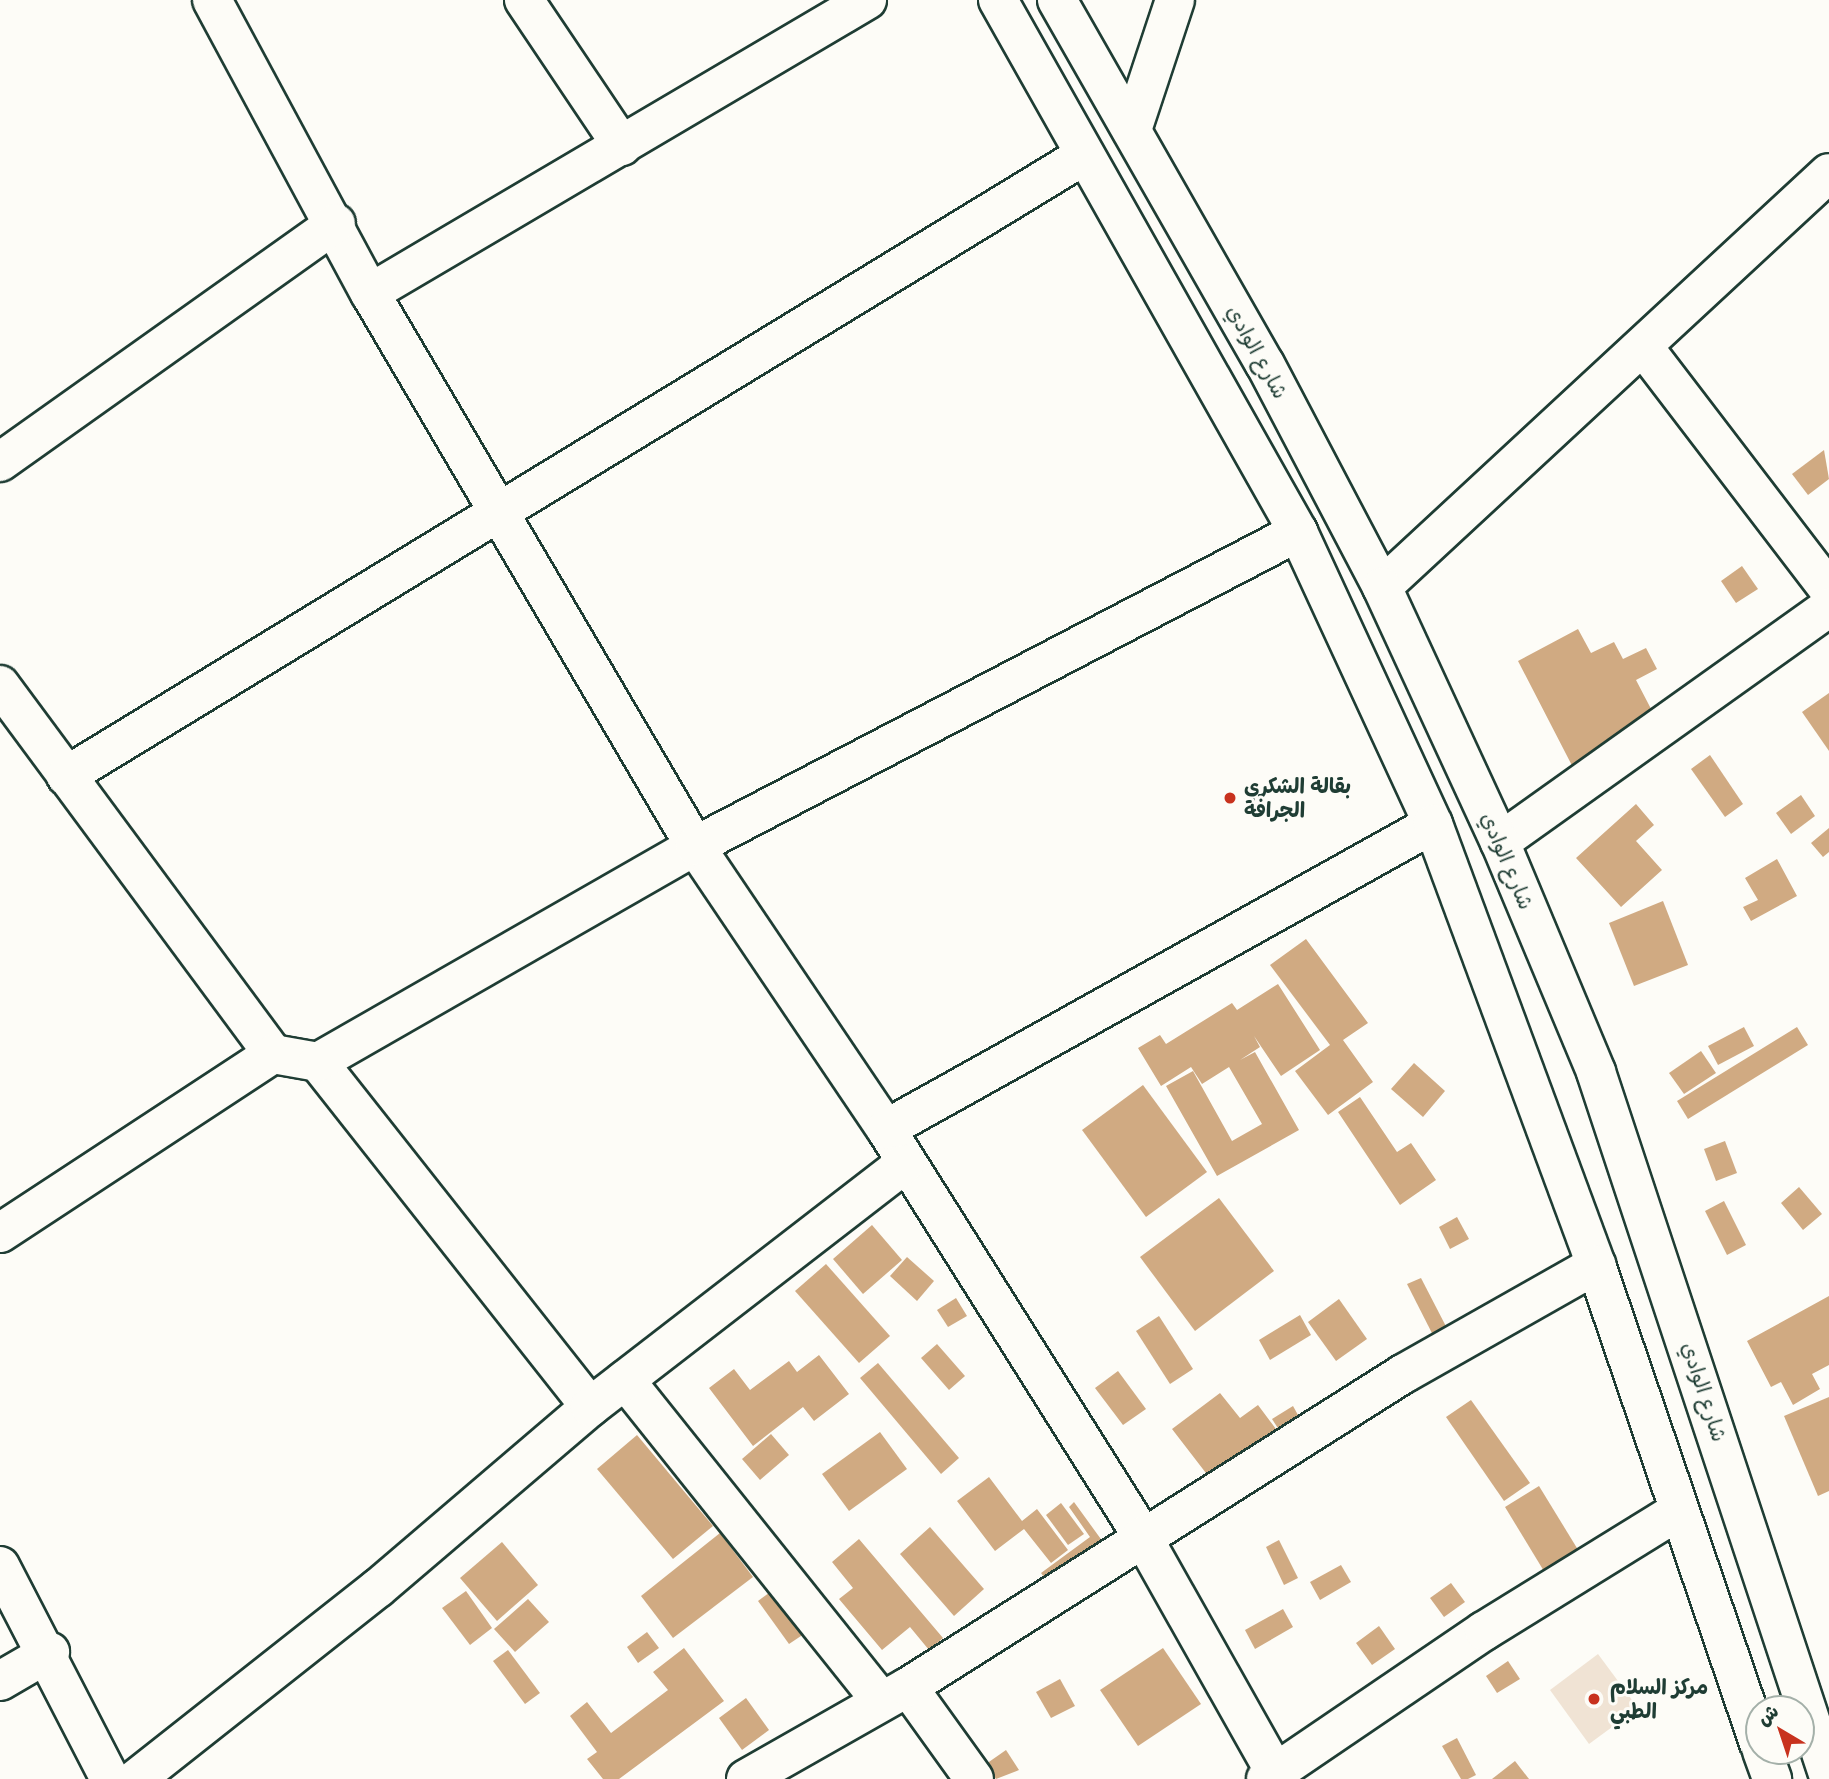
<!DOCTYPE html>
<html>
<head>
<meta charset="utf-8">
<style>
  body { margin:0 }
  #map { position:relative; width:1829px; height:1779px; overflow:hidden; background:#fdfcf7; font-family:Sriracha,"Playpen Sans Arabic",sans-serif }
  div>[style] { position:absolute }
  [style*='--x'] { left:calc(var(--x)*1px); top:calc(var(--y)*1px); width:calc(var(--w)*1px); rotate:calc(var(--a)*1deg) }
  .built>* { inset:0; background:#f0e3d4 }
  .building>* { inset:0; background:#d0aa82 }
  .roads { filter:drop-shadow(2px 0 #1f3d34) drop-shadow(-2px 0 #1f3d34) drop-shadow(0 2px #1f3d34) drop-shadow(0 -2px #1f3d34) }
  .minor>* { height:38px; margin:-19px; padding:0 19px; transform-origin:19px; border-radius:19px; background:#fdfcf7 }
  .secondary>* { height:38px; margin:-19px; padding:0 19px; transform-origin:19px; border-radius:19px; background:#fdfcf7 }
  .dots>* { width:19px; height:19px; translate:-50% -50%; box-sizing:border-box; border:4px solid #fdfcf7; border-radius:50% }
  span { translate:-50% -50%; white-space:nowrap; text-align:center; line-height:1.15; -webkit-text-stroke:6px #fdfcf7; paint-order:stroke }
  .street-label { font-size:21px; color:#1f3d34 }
  .poi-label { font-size:21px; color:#1f3d34; font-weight:700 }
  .left { translate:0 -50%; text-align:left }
  .north { position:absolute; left:1745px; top:1695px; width:70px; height:70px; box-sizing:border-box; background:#fdfcf7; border:2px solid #a4b0a9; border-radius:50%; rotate:321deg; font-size:19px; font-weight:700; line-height:28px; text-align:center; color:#1f3d34 }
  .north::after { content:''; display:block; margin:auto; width:24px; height:32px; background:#c8321e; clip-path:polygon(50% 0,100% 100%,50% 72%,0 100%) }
</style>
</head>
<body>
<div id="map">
  <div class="built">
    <div style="clip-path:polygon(1598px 1654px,1638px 1708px,1589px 1744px,1550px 1690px)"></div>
  </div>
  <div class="building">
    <div style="clip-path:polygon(1824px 450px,1829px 479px,1808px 495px,1792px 474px)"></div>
    <div style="clip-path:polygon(1742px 566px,1758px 589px,1736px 603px,1721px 581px)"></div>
    <div style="clip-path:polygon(1578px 629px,1591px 653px,1614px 642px,1623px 659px,1646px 648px,1657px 669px,1636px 680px,1662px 730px,1581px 783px,1518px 661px)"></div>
    <div style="clip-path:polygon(1829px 693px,1829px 751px,1802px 712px)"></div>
    <div style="clip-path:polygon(1710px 755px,1743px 804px,1725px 817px,1691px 769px)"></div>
    <div style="clip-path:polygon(1801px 795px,1815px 816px,1791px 834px,1776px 813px)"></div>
    <div style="clip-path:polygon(1636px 804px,1654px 825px,1636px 841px,1662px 870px,1621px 907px,1576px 858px)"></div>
    <div style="clip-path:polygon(1829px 828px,1829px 852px,1823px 857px,1811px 843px)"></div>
    <div style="clip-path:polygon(1777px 859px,1797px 896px,1751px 921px,1743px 907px,1758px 900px,1745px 878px)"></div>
    <div style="clip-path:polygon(1663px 901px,1688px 965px,1634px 986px,1609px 923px)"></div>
    <div style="clip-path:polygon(1306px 939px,1368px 1023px,1343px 1040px,1373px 1082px,1328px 1115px,1295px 1071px,1330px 1045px,1270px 965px)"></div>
    <div style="clip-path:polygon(1278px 984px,1320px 1050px,1281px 1076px,1254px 1036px,1260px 1047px,1240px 1060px,1255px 1052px,1299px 1130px,1217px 1176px,1166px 1086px,1193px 1071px,1232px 1141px,1262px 1124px,1229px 1067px,1202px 1084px,1191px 1067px,1161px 1086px,1138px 1048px,1160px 1035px,1166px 1044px,1232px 1003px,1237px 1010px)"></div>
    <div style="clip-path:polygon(1744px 1027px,1754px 1046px,1718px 1065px,1708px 1046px)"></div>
    <div style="clip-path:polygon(1797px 1027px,1808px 1045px,1688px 1119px,1677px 1101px)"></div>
    <div style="clip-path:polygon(1701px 1051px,1716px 1073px,1684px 1094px,1669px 1073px)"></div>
    <div style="clip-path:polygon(1414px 1063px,1445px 1091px,1423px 1117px,1391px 1089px)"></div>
    <div style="clip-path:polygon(1143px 1085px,1207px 1172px,1146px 1217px,1082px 1130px)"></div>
    <div style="clip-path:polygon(1360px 1097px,1397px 1152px,1411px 1143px,1436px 1180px,1400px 1205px,1338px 1112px)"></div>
    <div style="clip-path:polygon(1725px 1141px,1737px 1173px,1716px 1181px,1704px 1149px)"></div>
    <div style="clip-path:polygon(1799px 1187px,1822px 1214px,1803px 1230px,1781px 1203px)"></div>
    <div style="clip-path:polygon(1219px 1198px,1274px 1271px,1195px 1331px,1140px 1257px)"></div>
    <div style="clip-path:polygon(1724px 1201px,1746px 1245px,1727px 1255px,1705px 1211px)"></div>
    <div style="clip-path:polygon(1457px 1217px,1469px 1239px,1450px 1249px,1439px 1227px)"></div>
    <div style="clip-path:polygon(872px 1225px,902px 1260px,863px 1294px,833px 1259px)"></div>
    <div style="clip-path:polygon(907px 1257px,934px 1281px,917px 1301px,890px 1276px)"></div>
    <div style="clip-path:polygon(826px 1264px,890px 1336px,859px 1363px,795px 1291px)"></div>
    <div style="clip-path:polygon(1421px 1278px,1452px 1338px,1438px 1345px,1407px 1284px)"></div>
    <div style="clip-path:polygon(1829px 1296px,1829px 1365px,1812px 1374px,1820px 1389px,1793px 1405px,1781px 1382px,1771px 1387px,1747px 1341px)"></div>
    <div style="clip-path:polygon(956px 1298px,967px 1316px,948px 1327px,937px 1310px)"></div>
    <div style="clip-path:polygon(1339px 1299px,1367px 1339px,1336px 1361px,1308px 1322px)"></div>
    <div style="clip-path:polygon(1300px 1315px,1311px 1335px,1270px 1360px,1259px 1340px)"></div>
    <div style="clip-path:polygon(1159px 1316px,1193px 1369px,1170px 1384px,1136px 1331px)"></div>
    <div style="clip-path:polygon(937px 1344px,965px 1376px,949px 1390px,921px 1358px)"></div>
    <div style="clip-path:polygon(819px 1355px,849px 1394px,814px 1421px,803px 1407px,753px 1446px,709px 1388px,734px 1369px,750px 1390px,789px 1361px,797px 1372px)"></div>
    <div style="clip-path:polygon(878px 1363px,959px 1458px,941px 1474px,860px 1378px)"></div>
    <div style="clip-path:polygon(1118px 1371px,1146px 1409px,1123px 1425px,1095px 1388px)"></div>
    <div style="clip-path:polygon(1220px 1393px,1240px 1418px,1258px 1405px,1279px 1433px,1209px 1477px,1172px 1429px)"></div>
    <div style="clip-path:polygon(1829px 1397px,1829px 1491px,1818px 1496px,1784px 1416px)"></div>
    <div style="clip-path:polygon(1471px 1400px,1530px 1483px,1504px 1501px,1446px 1417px)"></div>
    <div style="clip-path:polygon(1293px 1406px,1303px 1424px,1283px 1436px,1272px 1419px)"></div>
    <div style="clip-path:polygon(880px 1432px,907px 1469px,849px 1511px,822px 1474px)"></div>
    <div style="clip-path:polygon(771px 1434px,789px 1455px,760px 1480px,742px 1459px)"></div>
    <div style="clip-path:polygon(637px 1435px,713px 1526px,673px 1559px,597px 1469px)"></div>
    <div style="clip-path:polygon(989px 1477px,1022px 1521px,1037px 1509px,1068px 1550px,1051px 1563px,1024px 1529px,995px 1551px,957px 1501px)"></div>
    <div style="clip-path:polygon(1539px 1486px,1591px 1571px,1556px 1591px,1505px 1507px)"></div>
    <div style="clip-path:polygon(1074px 1502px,1111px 1553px,1056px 1593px,1041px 1573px,1090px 1537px,1069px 1507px)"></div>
    <div style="clip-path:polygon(1061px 1503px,1084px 1534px,1068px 1545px,1046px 1515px)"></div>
    <div style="clip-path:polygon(930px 1527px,984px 1589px,954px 1616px,900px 1554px)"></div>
    <div style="clip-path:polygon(720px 1533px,753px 1577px,673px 1638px,641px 1596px)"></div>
    <div style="clip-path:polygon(859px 1539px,943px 1638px,929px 1650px,910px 1627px,882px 1650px,839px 1599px,853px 1588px,832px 1562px)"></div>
    <div style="clip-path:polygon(1279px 1540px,1298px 1578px,1284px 1585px,1266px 1547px)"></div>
    <div style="clip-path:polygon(502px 1542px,538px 1585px,497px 1621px,460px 1578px)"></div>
    <div style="clip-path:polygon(1341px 1565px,1351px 1582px,1320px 1600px,1310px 1582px)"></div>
    <div style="clip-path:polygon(1451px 1583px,1465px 1602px,1444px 1617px,1430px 1598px)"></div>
    <div style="clip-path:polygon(773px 1590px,804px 1634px,789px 1644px,758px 1601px)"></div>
    <div style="clip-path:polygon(466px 1591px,492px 1628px,470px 1645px,442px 1608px)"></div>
    <div style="clip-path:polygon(528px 1599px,549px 1622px,515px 1652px,494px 1629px)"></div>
    <div style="clip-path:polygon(1283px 1609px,1293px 1627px,1255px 1649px,1245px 1630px)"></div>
    <div style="clip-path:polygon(1379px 1626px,1395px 1649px,1372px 1665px,1356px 1643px)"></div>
    <div style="clip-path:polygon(647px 1632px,659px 1648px,638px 1663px,627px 1647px)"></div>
    <div style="clip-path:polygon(684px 1648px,724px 1701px,619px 1779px,603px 1779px,587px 1759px,597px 1752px,570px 1716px,587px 1702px,611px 1733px,668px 1690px,653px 1672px)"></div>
    <div style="clip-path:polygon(1163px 1648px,1201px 1704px,1138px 1746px,1100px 1690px)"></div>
    <div style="clip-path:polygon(508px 1650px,540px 1693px,525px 1704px,493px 1661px)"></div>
    <div style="clip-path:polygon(1508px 1661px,1520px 1679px,1497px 1693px,1486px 1676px)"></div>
    <div style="clip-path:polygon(1060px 1679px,1075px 1706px,1051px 1718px,1036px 1692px)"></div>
    <div style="clip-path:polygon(746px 1698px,769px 1730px,742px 1750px,719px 1718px)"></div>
    <div style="clip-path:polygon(1457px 1738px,1476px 1775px,1468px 1779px,1461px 1779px,1442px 1746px)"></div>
    <div style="clip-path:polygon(1006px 1750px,1019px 1770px,996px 1779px,986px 1764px)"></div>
    <div style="clip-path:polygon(1515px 1761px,1529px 1779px,1492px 1779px)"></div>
  </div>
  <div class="roads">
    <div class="minor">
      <div style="--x:212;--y:0;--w:333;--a:61.7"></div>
      <div style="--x:370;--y:293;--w:641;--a:59.56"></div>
      <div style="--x:695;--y:846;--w:341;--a:56"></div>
      <div style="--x:886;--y:1129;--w:481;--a:57.8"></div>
      <div style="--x:1142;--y:1536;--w:279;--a:60.6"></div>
      <div style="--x:524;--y:0;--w:176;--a:56.1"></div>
      <div style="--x:1132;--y:130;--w:137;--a:-71.7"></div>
      <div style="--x:370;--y:293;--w:577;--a:-30.52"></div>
      <div style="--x:1645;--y:349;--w:303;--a:52.6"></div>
      <div style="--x:0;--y:462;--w:412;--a:-35.4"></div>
      <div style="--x:1382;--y:587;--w:609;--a:-42.81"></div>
      <div style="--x:0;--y:685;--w:459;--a:53.5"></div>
      <div style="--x:66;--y:776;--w:1191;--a:-31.37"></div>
      <div style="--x:1500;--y:842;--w:404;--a:-35.5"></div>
      <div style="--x:318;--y:1062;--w:439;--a:51.7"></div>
      <div style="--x:886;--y:1129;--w:626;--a:-29.14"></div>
      <div style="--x:0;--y:1233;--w:326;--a:-33.3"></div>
      <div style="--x:273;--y:1054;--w:46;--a:10.1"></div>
      <div style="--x:318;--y:1062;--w:434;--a:-29.8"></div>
      <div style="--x:695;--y:846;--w:680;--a:-27.51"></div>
      <div style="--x:625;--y:1380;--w:407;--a:51.4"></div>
      <div style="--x:0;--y:1566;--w:240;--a:62.7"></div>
      <div style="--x:0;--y:1681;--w:58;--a:-30.1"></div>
      <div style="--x:908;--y:1687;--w:113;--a:54.3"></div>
      <div style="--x:136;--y:1779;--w:308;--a:-38.3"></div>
      <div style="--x:378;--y:1588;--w:279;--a:-40.5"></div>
      <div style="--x:590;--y:1407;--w:397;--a:-37.7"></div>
      <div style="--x:746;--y:1779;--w:186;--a:-29.6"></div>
      <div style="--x:908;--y:1687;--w:586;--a:-32.31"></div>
      <div style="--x:1403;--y:1374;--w:222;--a:-29.5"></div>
      <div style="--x:1266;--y:1779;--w:263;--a:-34.2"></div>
      <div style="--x:1484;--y:1631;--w:228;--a:-31.7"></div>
    </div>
    <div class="secondary">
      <div style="--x:998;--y:0;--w:611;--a:60.58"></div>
      <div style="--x:1298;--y:532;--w:322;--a:65.2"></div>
      <div style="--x:1433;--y:824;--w:470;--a:69.7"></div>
      <div style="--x:1596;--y:1265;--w:505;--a:71.17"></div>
      <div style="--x:1057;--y:0;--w:419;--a:60.3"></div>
      <div style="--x:1265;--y:364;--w:252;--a:62.3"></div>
      <div style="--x:1382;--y:587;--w:281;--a:65.2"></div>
      <div style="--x:1500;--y:842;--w:249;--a:67.3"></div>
      <div style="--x:1596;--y:1072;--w:743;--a:71.71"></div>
      <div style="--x:1762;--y:1751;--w:30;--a:70"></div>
    </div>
  </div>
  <div class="dots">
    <div style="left:1230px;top:798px;background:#c8321e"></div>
    <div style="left:1594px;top:1699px;background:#c8321e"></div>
  </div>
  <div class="street-label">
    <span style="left:1257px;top:352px;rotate:61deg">شارع الوادي</span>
    <span style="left:1507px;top:861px;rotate:67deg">شارع الوادي</span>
    <span style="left:1704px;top:1392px;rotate:72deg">شارع الوادي</span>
  </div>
  <div class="poi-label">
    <span class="left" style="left:1244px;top:798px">بقالة الشكري<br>الجرافة</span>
    <span class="left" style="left:1610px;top:1699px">مركز السلام<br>الطبي</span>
  </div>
  <div class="north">ش</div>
</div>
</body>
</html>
